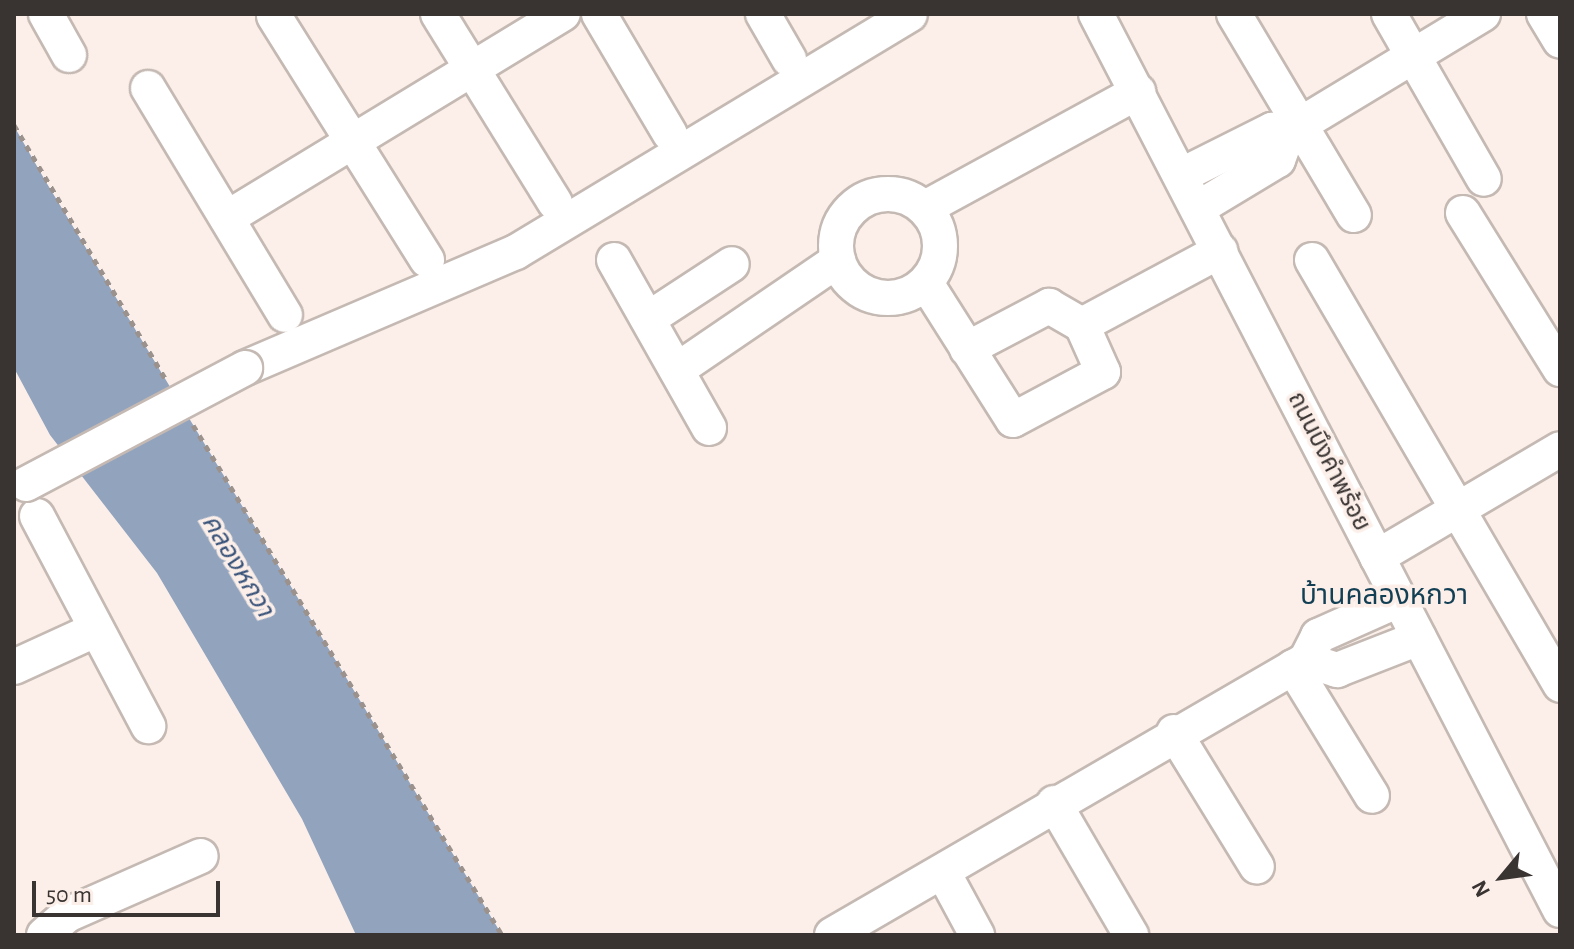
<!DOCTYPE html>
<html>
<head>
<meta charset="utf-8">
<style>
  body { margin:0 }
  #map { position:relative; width:1574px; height:949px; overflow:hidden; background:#fcefe9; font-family:"Alegreya Sans","Noto Sans Thai",sans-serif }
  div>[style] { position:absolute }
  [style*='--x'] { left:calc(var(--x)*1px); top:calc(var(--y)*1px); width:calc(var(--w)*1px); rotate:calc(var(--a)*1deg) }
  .water>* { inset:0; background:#92a4bd }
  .path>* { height:5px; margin-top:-2.5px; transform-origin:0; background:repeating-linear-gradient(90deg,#9b928e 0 6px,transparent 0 12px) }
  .roads { filter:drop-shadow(2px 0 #c5b9b3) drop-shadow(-2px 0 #c5b9b3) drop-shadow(0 2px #c5b9b3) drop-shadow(0 -2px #c5b9b3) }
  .minor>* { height:34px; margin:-17px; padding:0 17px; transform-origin:17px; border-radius:17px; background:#fff }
  .minor>.ring { margin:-17px; padding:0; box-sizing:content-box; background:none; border:34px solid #fff; border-radius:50% }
  .bridges { filter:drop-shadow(2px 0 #c5b9b3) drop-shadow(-2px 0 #c5b9b3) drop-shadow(0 2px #c5b9b3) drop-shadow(0 -2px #c5b9b3) }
  .minor-bridge>* { height:34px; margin:-17px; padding:0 17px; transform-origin:17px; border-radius:17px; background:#fff }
  span { translate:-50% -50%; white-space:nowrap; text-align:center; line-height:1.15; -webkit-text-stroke:7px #fcefe9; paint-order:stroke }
  .street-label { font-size:24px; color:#393432 }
  .water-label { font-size:26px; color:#39537a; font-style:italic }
  .quarter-label { font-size:28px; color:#123f54 }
  .frame { position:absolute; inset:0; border:16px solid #393432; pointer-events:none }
  .north { position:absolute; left:1462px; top:837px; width:80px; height:80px; -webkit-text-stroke:6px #fcefe9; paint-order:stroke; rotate:241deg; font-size:22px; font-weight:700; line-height:32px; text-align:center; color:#393432 }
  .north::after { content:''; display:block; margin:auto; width:28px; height:36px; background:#393432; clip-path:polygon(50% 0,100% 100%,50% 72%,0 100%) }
  .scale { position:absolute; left:32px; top:881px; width:188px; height:36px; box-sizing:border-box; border:4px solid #393432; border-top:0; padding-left:10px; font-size:24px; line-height:28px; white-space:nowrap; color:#393432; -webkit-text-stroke:6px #fcefe9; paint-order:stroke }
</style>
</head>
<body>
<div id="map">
  <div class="water">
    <div style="clip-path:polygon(14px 126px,46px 182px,502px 935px,356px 935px,302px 819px,157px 573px,50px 435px,14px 368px)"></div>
  </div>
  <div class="path">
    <div style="--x:14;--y:125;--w:295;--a:59.2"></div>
    <div style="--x:193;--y:425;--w:596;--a:58.79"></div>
  </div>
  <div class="roads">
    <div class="minor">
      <div style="--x:46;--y:14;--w:47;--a:60.7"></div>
      <div style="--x:438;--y:14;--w:222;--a:58.2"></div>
      <div style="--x:599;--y:14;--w:139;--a:59.4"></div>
      <div style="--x:763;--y:14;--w:52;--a:60"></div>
      <div style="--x:1096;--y:14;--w:1009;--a:62.62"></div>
      <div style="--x:1234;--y:14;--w:234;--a:59.2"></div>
      <div style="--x:1389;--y:14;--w:190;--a:60.1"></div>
      <div style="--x:1544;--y:14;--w:31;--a:59"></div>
      <div style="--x:274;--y:16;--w:288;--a:57.9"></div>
      <div style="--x:148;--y:88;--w:265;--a:58.9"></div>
      <div style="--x:1182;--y:175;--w:101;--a:-26.6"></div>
      <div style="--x:1272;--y:130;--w:16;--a:7"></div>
      <div class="ring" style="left:836px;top:194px;width:70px;height:70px"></div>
      <div style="--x:1200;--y:207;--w:91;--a:-31.1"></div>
      <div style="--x:1278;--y:160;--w:30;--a:-70"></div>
      <div style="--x:1288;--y:132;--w:228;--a:-31.2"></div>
      <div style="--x:925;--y:208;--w:243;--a:-28.6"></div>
      <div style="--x:1463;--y:213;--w:184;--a:58.1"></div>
      <div style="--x:227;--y:218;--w:393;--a:-31.3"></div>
      <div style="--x:614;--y:260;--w:193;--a:60.5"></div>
      <div style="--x:1312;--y:260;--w:492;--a:59.7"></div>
      <div style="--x:926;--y:283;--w:162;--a:57.6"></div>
      <div style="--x:1013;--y:420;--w:102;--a:-28.1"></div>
      <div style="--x:1103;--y:372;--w:51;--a:-114.1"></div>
      <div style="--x:648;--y:319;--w:100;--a:-33.2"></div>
      <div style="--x:967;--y:349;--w:93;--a:-27.7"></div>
      <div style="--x:1049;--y:306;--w:38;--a:30"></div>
      <div style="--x:1082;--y:325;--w:157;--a:-28.2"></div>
      <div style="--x:245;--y:368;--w:295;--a:-23.2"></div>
      <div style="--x:516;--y:252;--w:460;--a:-31.1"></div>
      <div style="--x:677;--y:370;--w:195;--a:-34.3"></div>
      <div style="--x:37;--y:516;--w:238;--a:62.1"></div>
      <div style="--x:1377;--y:557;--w:212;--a:-30.5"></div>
      <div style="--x:1306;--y:660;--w:33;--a:18"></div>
      <div style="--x:1337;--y:670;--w:88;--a:-21.3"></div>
      <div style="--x:14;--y:667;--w:89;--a:-24.6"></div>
      <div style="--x:1293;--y:667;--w:151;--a:58.5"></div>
      <div style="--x:1174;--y:732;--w:158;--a:58.4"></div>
      <div style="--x:1054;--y:803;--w:153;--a:59.7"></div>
      <div style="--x:943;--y:872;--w:72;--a:61.6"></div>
      <div style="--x:44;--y:935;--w:30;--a:-41"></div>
      <div style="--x:67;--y:915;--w:146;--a:-23.8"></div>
      <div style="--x:832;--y:935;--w:548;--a:-30.12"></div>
      <div style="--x:1306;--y:660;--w:27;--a:-63"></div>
      <div style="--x:1318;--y:636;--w:89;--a:-24"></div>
    </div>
  </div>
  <div class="bridges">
    <div class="minor-bridge">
      <div style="--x:26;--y:484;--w:248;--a:-27.9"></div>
    </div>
  </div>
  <div class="street-label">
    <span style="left:1328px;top:462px;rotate:63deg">ถนนบึงคำพร้อย</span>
  </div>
  <div class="water-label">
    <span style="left:237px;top:566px;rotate:59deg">คลองหกวา</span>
  </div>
  <div class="quarter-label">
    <span style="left:1384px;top:596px">บ้านคลองหกวา</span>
  </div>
  <div class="frame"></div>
  <div class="north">N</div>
  <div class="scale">50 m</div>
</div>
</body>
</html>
